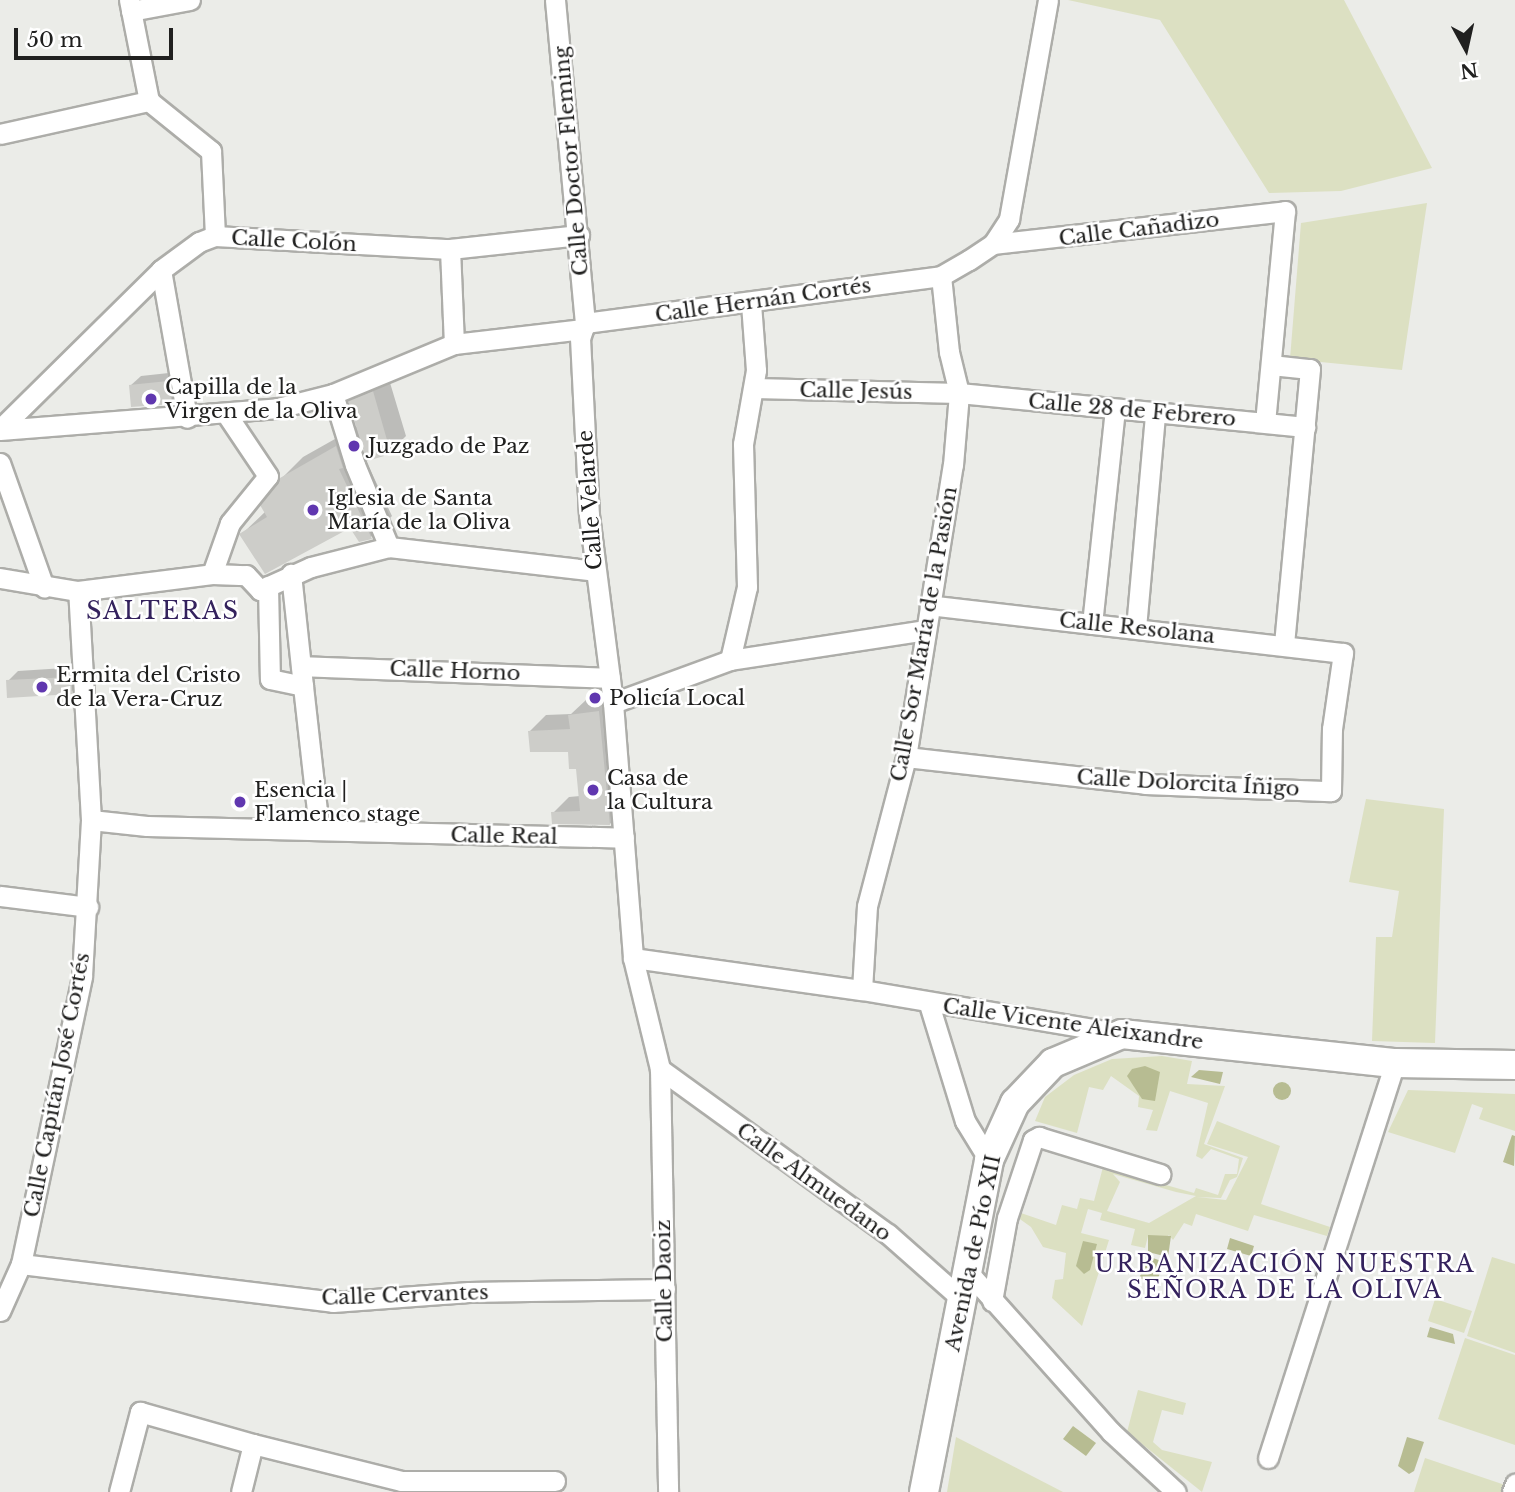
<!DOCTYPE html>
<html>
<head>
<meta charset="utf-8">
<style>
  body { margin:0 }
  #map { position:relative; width:1515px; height:1492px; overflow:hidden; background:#ebece8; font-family:"Libre Baskerville",serif }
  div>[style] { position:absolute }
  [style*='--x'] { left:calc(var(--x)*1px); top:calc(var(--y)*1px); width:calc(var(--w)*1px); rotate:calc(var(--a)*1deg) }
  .green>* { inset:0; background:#dce0c2 }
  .water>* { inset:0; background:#b7bc92 }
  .round { border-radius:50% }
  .shadow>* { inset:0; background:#0003 }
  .building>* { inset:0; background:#cdcdc9 }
  .roads { filter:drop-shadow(2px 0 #adada9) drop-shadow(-2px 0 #adada9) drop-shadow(0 2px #adada9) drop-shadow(0 -2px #adada9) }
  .street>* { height:19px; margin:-9.5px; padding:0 9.5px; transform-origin:9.5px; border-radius:9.5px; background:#fff }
  .secondary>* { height:28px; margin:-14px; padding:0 14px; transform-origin:14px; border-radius:14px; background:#fff }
  .dots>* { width:19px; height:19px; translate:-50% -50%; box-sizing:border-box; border:4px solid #fff; border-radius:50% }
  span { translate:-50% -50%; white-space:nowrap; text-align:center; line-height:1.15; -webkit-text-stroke:5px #fff; paint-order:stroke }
  .street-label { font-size:21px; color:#20201f }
  .poi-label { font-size:21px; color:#20201f }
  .left { translate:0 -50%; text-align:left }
  .neighbourhood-label { font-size:23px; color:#34225d; letter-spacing:2px }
  .quarter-label { font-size:24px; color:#34225d; letter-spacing:2px }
  .north { position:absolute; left:1431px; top:14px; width:70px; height:70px; -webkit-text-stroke:5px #fff; paint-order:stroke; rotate:172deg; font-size:19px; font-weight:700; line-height:28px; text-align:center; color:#20201f }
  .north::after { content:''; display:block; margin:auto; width:24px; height:32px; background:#20201f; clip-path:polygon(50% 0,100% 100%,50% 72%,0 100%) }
  .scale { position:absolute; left:14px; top:28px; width:159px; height:32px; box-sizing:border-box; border:4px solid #20201f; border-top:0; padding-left:9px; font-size:21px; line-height:24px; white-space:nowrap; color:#20201f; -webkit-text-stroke:5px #fff; paint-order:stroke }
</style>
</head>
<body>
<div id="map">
  <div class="green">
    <div style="clip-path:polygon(1068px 0,1344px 0,1432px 168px,1341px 191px,1269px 193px,1160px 20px)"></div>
    <div style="clip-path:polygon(1427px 203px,1402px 370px,1290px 359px,1301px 223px)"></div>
    <div style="clip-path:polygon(1366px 799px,1444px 809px,1435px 1043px,1372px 1041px,1376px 937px,1392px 937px,1399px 891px,1349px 882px)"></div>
    <div style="clip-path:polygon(evenodd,1162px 1056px,1192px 1061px,1187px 1084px,1225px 1086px,1204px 1144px,1243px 1158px,1237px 1177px,1230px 1180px,1221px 1198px,1197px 1197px,1226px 1200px,1248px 1157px,1207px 1144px,1217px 1121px,1280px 1146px,1261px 1204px,1330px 1227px,1327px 1236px,1254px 1215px,1248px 1231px,1196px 1214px,1192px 1226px,1184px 1223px,1173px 1240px,1169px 1235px,1164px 1239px,1148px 1236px,1145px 1248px,1131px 1245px,1135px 1229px,1100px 1220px,1102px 1213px,1088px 1209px,1081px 1233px,1109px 1240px,1082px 1326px,1052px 1298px,1055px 1280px,1063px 1279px,1066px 1253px,1043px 1247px,1031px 1227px,1017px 1217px,1018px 1212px,1056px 1225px,1062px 1205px,1077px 1209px,1080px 1198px,1094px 1201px,1103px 1167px,1194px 1193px,1196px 1188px,1218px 1195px,1225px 1174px,1237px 1174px,1239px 1159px,1211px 1149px,1202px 1159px,1196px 1156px,1208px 1103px,1170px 1091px,1157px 1131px,1146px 1130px,1153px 1110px,1138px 1107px,1139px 1096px,1111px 1076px,1103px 1090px,1089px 1087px,1077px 1133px,1035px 1121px,1045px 1097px,1074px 1075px,1112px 1059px,1162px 1056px,1113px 1174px,1176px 1192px,1196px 1196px,1149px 1223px,1107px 1211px,1120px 1182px,1113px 1174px)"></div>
    <div style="clip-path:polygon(1408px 1090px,1515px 1094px,1515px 1131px,1479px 1119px,1483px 1108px,1472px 1104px,1455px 1153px,1388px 1132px)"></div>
    <div style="clip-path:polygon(1492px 1257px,1515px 1264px,1515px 1353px,1467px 1336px)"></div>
    <div style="clip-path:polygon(1435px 1299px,1472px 1311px,1464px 1333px,1428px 1321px)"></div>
    <div style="clip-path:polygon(1465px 1338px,1515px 1355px,1515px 1445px,1438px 1419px)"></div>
    <div style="clip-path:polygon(1138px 1390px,1186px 1403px,1183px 1415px,1162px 1410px,1153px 1442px,1162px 1450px,1212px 1462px,1202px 1492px,1127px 1432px)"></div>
    <div style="clip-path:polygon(956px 1437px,1063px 1492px,947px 1492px)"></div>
    <div style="clip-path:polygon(1425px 1458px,1505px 1485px,1503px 1492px,1414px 1492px)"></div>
  </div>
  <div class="water">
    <div style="clip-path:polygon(1145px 1066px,1160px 1072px,1155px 1101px,1142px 1099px,1127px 1076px,1132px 1069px)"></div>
    <div style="clip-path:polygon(1199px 1070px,1223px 1072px,1220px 1084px,1191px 1077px)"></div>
    <div class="round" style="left:1273px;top:1082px;width:18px;height:18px"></div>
    <div style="clip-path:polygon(1512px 1135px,1515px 1136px,1514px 1166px,1503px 1162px)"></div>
    <div style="clip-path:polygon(1148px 1235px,1171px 1236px,1168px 1257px,1148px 1252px)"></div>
    <div style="clip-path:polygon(1230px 1238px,1254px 1246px,1251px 1256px,1227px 1249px)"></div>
    <div style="clip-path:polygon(1083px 1241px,1097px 1244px,1090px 1270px,1084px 1274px,1076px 1266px)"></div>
    <div style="clip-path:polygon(1150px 1257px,1164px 1262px,1156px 1284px,1139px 1278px)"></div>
    <div style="clip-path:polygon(1430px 1327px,1453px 1334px,1455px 1344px,1427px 1337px)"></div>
    <div style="clip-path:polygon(1073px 1426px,1096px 1443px,1086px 1456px,1063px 1439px)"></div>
    <div style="clip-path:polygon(1407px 1437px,1424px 1442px,1414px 1471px,1409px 1474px,1398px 1466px)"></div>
  </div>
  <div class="shadow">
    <div style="clip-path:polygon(178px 372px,182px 392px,171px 402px,130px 386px,141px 376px)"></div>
    <div style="clip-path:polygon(388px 376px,406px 436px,390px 452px,366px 459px,364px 445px,360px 448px,392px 516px,371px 537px,359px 540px,350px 526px,242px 534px,266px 511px,281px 479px,303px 457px,358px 426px,350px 402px,366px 386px)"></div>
    <div style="clip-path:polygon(80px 667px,81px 682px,71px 692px,8px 681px,18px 671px)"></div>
    <div style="clip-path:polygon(614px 696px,625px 808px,610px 824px,553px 813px,569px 797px,580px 796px,578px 767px,569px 750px,530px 731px,546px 715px,571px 714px,586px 700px)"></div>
  </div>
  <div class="building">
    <div style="clip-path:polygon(168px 381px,172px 404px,131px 407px,129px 385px)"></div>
    <div style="clip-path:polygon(373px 391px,391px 454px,367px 461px,348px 401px)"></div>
    <div style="clip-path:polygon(336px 446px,343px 468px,339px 469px,372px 539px,359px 542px,350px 528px,265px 574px,239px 534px,267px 517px,260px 505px,280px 478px)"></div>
    <div style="clip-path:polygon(71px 677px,72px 694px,7px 698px,6px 680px)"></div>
    <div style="clip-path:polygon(599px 711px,610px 825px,552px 824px,551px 812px,580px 811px,576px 769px,569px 769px,568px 752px,530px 752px,528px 731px,570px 729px,568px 715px)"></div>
  </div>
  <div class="roads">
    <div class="street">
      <div style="--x:129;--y:0;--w:103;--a:78.8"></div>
      <div style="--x:149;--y:101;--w:80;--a:38.9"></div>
      <div style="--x:211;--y:151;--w:85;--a:87.3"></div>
      <div style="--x:555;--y:0;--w:324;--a:84.7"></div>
      <div style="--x:585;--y:323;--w:16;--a:108"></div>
      <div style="--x:580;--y:338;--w:177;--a:87.1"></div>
      <div style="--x:589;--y:515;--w:190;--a:82.7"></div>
      <div style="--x:613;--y:703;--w:256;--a:85.5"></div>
      <div style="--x:633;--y:958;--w:114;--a:76.3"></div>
      <div style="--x:660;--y:1069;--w:423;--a:88.9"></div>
      <div style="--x:131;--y:11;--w:60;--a:-10.6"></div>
      <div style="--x:0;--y:134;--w:153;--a:-12.5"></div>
      <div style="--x:993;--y:244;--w:294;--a:-6.4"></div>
      <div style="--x:1285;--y:211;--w:212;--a:95.4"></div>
      <div style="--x:450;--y:249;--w:95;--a:87.6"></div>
      <div style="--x:161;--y:270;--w:150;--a:80"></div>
      <div style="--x:585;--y:323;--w:359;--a:-7.5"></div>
      <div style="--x:941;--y:276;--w:32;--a:-30"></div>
      <div style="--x:969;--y:260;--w:29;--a:-34"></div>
      <div style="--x:993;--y:244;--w:30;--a:-57"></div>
      <div style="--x:1009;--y:219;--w:222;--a:-79.9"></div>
      <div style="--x:1271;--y:365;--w:39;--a:6"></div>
      <div style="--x:1310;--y:369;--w:276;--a:95.4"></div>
      <div style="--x:754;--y:388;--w:205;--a:1.4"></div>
      <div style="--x:959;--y:393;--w:348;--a:5.6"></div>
      <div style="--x:333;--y:394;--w:74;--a:72.8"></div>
      <div style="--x:355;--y:465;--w:89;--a:67.5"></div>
      <div style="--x:0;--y:429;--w:226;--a:-44.6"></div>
      <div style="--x:161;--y:270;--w:47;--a:-36.4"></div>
      <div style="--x:199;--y:242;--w:17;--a:-21"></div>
      <div style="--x:215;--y:236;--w:235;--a:3.2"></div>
      <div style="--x:450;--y:249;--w:130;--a:-6.2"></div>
      <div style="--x:0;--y:430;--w:279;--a:-4.5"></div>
      <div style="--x:278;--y:408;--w:57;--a:-14.3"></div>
      <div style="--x:333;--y:394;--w:131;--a:-22.5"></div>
      <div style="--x:454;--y:344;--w:130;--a:-6.6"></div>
      <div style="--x:0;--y:463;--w:132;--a:70.5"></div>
      <div style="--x:212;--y:574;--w:54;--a:-70.6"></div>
      <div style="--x:230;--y:523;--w:60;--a:-51"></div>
      <div style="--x:268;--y:476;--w:73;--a:-123.9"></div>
      <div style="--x:0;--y:578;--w:79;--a:9.5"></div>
      <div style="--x:78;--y:591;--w:135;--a:-7.2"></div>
      <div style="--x:212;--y:574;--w:34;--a:2"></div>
      <div style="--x:246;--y:575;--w:21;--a:47"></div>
      <div style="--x:260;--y:590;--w:56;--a:-24.3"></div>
      <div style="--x:311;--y:567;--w:81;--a:-14.4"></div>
      <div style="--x:389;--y:547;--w:207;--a:6.6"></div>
      <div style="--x:268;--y:586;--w:93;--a:88.8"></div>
      <div style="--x:270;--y:679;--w:34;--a:12"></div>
      <div style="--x:303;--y:686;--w:113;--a:-96.1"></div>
      <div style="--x:1092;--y:624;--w:216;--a:-83.9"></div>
      <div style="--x:1136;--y:628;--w:216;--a:-84.9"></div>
      <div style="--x:730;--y:660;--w:75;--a:-76.9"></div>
      <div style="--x:747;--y:587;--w:143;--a:-91.6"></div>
      <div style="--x:743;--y:444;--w:75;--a:-80"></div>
      <div style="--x:756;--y:370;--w:66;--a:-94.3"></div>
      <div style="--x:301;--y:666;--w:309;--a:2.2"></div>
      <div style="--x:303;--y:686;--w:143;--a:83.6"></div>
      <div style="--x:613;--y:703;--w:125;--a:-20.2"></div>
      <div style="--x:730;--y:660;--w:197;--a:-8.7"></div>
      <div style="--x:906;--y:757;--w:241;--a:6.4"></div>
      <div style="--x:1145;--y:784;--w:186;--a:2.2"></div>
      <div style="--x:1331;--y:791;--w:62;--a:-89.1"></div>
      <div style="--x:1332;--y:729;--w:77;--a:-81.8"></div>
      <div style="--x:1343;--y:653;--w:416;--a:-173.4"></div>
      <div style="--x:91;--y:820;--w:56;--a:6.1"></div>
      <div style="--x:147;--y:826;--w:477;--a:1.4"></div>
      <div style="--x:0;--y:896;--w:89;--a:7.1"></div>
      <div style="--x:633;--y:958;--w:231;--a:8"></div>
      <div style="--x:862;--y:990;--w:263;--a:9.6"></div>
      <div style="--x:862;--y:990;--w:84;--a:-86.6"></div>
      <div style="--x:867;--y:906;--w:154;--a:-75.3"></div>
      <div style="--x:906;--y:757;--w:296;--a:-80.9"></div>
      <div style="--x:953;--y:465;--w:72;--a:-85.2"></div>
      <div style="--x:959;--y:393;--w:42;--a:-103.7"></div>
      <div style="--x:949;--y:352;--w:76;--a:-96"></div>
      <div style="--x:929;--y:1004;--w:122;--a:72.9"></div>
      <div style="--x:965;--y:1121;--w:46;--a:58.4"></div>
      <div style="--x:660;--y:1069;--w:281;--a:35.9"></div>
      <div style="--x:888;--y:1234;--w:101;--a:41.4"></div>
      <div style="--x:21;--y:1264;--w:314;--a:6.9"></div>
      <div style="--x:333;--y:1302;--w:136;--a:-4.2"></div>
      <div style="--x:469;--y:1292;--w:196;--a:-0.9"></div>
      <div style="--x:968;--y:1272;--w:215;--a:48.2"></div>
      <div style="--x:1111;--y:1432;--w:88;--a:42.7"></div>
      <div style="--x:992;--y:1301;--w:84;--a:-79.8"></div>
      <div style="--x:1007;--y:1218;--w:82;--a:-71.6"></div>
      <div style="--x:1033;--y:1140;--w:7;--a:-27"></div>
      <div style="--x:1039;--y:1137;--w:127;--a:17"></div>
      <div style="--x:0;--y:1311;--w:51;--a:-65.9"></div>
      <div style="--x:21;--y:1264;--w:294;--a:-78"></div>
      <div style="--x:82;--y:976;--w:156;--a:-86.7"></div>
      <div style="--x:91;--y:820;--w:229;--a:-93.2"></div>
      <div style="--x:253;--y:1444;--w:153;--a:14"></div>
      <div style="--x:401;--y:1481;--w:154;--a:0"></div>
      <div style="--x:1268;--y:1458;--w:415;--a:-72.2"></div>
      <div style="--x:119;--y:1492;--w:83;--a:-75.3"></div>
      <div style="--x:140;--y:1412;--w:117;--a:15.8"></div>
      <div style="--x:253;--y:1444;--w:49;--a:104"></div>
      <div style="--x:1512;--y:1492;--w:9;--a:-69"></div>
    </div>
    <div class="secondary">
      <div style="--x:924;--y:1492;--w:338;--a:-78.9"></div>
      <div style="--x:989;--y:1160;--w:63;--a:-65.5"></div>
      <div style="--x:1015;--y:1103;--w:55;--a:-46.5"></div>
      <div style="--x:1053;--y:1063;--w:75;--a:-22.8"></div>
      <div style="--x:1122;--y:1034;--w:275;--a:6.1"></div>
      <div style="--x:1395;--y:1063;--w:120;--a:1"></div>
    </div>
  </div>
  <div class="dots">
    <div style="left:151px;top:399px;background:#6037af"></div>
    <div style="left:354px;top:446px;background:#6037af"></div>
    <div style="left:313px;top:510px;background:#6037af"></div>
    <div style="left:42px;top:687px;background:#6037af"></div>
    <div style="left:595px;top:698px;background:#6037af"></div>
    <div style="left:593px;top:790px;background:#6037af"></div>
    <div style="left:240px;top:802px;background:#6037af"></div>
  </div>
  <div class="street-label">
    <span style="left:571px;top:161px;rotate:-95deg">Calle Doctor Fleming</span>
    <span style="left:1139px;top:229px;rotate:-7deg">Calle Cañadizo</span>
    <span style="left:294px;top:241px;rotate:3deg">Calle Colón</span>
    <span style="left:763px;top:300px;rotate:-8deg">Calle Hernán Cortés</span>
    <span style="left:856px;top:391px;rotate:1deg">Calle Jesús</span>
    <span style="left:1132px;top:410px;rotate:5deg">Calle 28 de Febrero</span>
    <span style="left:590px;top:500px;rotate:-94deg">Calle Velarde</span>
    <span style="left:1137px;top:628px;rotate:6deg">Calle Resolana</span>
    <span style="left:924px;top:634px;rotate:-80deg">Calle Sor María de la Pasión</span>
    <span style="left:455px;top:671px;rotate:2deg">Calle Horno</span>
    <span style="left:1188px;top:783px;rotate:3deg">Calle Dolorcita Íñigo</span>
    <span style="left:504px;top:836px;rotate:1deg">Calle Real</span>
    <span style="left:1073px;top:1024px;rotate:8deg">Calle Vicente Aleixandre</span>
    <span style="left:57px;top:1085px;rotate:-79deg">Calle Capitán José Cortés</span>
    <span style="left:814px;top:1182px;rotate:36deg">Calle Almuedano</span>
    <span style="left:973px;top:1253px;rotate:-78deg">Avenida de Pío XII</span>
    <span style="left:664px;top:1281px;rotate:-91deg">Calle Daoiz</span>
    <span style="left:405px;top:1295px;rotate:-2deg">Calle Cervantes</span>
  </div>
  <div class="poi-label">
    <span class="left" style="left:165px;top:399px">Capilla de la<br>Virgen de la Oliva</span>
    <span class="left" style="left:368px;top:446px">Juzgado de Paz</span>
    <span class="left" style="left:327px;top:510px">Iglesia de Santa<br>María de la Oliva</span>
    <span class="left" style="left:56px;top:687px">Ermita del Cristo<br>de la Vera-Cruz</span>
    <span class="left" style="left:609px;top:698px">Policía Local</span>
    <span class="left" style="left:607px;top:790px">Casa de<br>la Cultura</span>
    <span class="left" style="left:254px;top:802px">Esencia |<br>Flamenco stage</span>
  </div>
  <div class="neighbourhood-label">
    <span style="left:1285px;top:1277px">URBANIZACIÓN NUESTRA<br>SEÑORA DE LA OLIVA</span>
  </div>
  <div class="quarter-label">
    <span style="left:163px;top:611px">SALTERAS</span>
  </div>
  <div class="north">N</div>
  <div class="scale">50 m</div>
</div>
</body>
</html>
